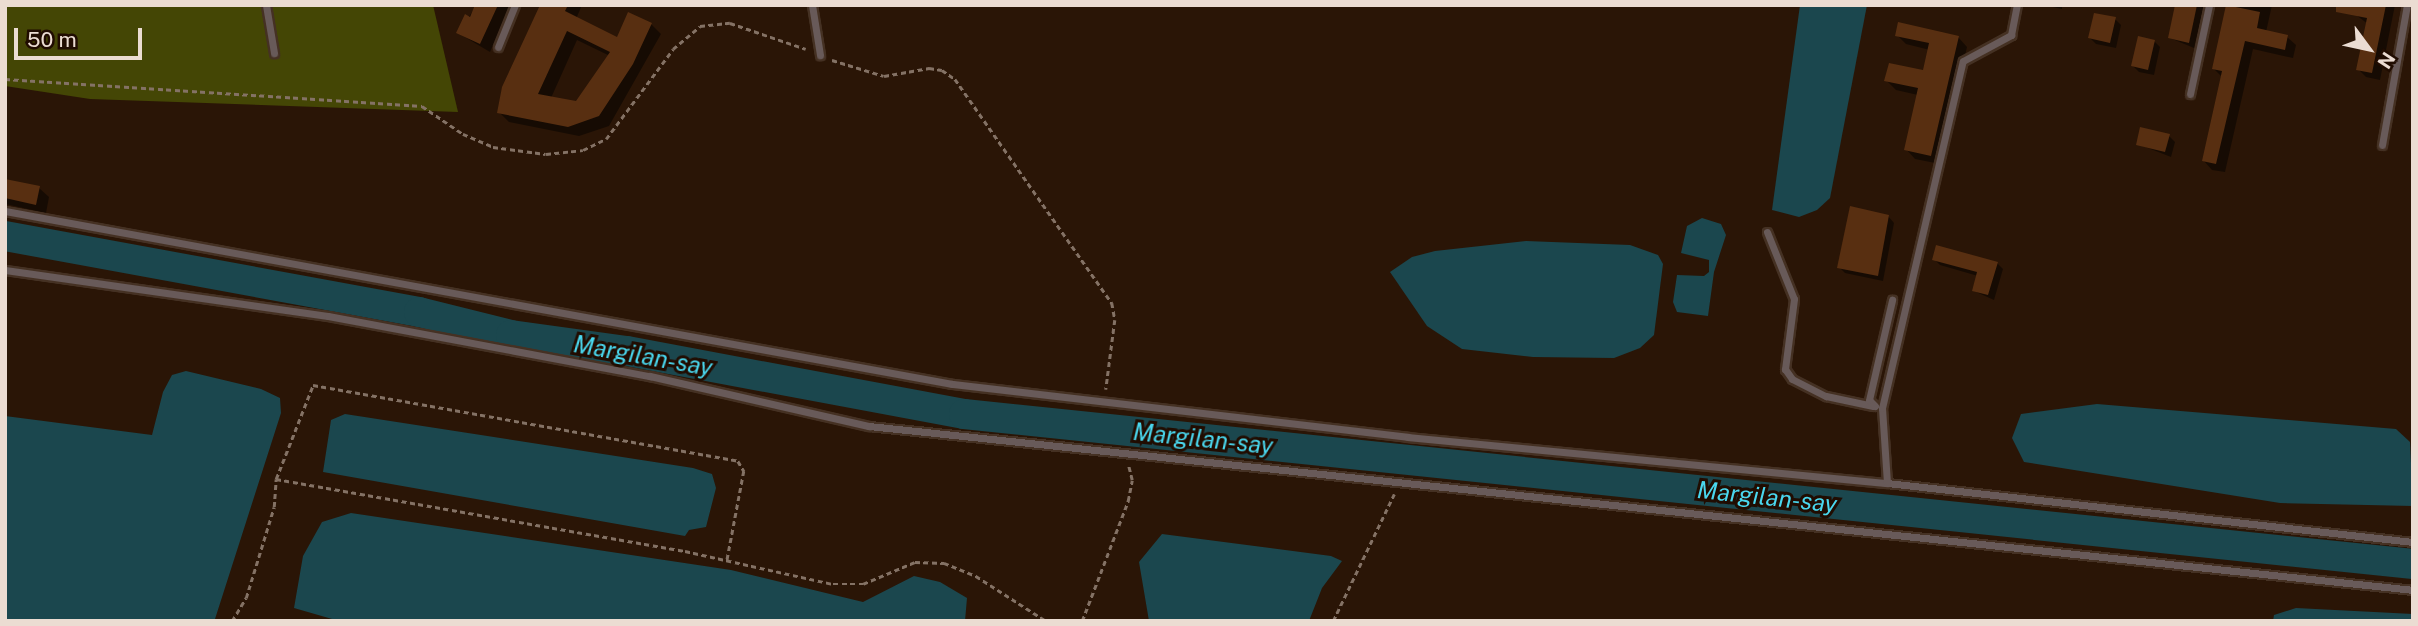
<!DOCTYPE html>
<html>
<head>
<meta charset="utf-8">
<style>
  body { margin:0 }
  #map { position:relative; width:2418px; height:626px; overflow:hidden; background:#2a1506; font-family:"Public Sans",sans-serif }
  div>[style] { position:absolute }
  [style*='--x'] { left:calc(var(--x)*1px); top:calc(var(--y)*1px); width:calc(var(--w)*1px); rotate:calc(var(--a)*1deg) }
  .green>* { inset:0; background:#444605 }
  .water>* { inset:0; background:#1b474e }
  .shadow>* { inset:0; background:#0007 }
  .river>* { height:30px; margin:-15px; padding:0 15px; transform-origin:15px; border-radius:15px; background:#1b474e }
  .building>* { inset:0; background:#582f11 }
  .path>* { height:2.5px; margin-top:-1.25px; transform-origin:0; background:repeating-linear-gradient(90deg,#847265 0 5px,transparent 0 8.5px) }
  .roads { filter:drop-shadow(2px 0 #453123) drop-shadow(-2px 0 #453123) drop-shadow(0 2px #453123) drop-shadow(0 -2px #453123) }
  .service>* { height:7px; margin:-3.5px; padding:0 3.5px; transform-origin:3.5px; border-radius:3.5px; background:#685a59 }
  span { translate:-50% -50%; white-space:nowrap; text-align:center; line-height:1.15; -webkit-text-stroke:6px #200c01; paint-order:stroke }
  .water-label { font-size:24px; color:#4ad7ee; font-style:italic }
  .frame { position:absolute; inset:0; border:7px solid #ebdcd2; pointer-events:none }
  .north { position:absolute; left:2334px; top:14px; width:70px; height:70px; -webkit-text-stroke:5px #200c01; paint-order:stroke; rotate:123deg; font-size:19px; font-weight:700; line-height:28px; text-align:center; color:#ebdcd2 }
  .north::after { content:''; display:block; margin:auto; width:24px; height:32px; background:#ebdcd2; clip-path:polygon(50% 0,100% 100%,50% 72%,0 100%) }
  .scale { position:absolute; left:14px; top:28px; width:128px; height:32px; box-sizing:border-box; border:4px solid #ebdcd2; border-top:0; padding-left:9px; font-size:21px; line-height:24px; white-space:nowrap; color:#ebdcd2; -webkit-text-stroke:5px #200c01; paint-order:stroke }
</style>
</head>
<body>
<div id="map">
  <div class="green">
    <div style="clip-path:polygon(5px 5px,433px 5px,458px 112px,90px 99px,5px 86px)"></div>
  </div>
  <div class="water">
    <div style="clip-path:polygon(1800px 5px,1867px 5px,1830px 198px,1817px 210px,1799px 217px,1772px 210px)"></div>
    <div style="clip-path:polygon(1702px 218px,1721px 224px,1726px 235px,1714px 272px,1708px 316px,1677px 312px,1673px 302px,1677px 275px,1704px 276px,1709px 272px,1709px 260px,1681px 253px,1687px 226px)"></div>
    <div style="clip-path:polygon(1526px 241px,1630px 245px,1658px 255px,1663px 264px,1654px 335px,1640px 348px,1614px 358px,1533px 357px,1462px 349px,1427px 326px,1390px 272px,1412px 257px,1435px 251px)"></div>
    <div style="clip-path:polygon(186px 371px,261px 389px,280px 398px,281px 413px,215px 619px,5px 621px,5px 416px,152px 435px,163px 392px,172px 375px)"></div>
    <div style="clip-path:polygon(2097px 404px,2396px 429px,2410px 442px,2413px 506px,2280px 503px,2024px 462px,2012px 438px,2021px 414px)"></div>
    <div style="clip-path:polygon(345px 414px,693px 468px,712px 474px,716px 488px,706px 527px,689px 530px,685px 536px,323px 472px,331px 420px)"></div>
    <div style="clip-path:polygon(351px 513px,731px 570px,863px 602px,914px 576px,940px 582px,967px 598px,965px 621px,339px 621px,294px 608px,303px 556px,322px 522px)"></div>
    <div style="clip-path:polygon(1162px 534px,1331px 556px,1342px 561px,1322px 588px,1309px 621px,1149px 621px,1139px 562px)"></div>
    <div style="clip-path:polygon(2296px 608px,2413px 614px,2413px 621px,2273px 621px,2274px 615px)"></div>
  </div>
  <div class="shadow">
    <div style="clip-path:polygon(477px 5px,510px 5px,490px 52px,458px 33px)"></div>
    <div style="clip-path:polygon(evenodd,542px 5px,582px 5px,576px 19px,618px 39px,651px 24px,661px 34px,609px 126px,579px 136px,509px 122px,499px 112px,542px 5px,577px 40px,610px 56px,576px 103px,551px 98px,577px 40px)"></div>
    <div style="clip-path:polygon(2044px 5px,2062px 5px,2062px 9px)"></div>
    <div style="clip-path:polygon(2177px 5px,2204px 5px,2194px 48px,2170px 38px)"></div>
    <div style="clip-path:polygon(2228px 5px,2272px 5px,2266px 32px,2287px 37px,2296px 45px,2293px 58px,2253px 49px,2225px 172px,2212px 170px,2204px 161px,2222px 77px,2214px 69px)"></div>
    <div style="clip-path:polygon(2358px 5px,2395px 5px,2380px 80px,2366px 77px,2358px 69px,2368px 24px,2356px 15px)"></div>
    <div style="clip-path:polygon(2115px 19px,2121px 25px,2116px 48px,2096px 44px,2090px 38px)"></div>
    <div style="clip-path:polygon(1897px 35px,1958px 37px,1967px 47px,1940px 164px,1915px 159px,1906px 149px,1918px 95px,1896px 90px,1886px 80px,1924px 72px,1930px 50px,1906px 44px)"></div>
    <div style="clip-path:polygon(2154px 41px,2160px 47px,2154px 75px,2139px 72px,2133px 66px)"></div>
    <div style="clip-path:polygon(2169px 136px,2175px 142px,2171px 157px,2138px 144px)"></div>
    <div style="clip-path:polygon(5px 180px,39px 188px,49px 197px,46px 213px,5px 204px)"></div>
    <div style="clip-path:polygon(1888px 216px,1894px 223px,1883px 281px,1845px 273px,1839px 267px)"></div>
    <div style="clip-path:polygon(1934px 259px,1997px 263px,2003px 269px,1994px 300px,1974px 291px,1978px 276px,1940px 265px)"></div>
  </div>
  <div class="river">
    <div style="--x:5;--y:236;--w:421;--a:10.4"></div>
    <div style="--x:419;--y:312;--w:95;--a:14"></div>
    <div style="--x:511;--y:335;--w:117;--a:7.9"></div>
    <div style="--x:627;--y:351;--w:343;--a:10.6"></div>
    <div style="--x:964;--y:414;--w:1457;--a:5.91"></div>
  </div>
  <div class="building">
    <div style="clip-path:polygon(475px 5px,498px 5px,480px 44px,456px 33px,465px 14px,470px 17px)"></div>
    <div style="clip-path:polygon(evenodd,540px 5px,568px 5px,565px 11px,617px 37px,628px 12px,652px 23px,633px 64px,599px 116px,568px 127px,497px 113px,502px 87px,540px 5px,567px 31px,610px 52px,576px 101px,538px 94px,567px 31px)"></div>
    <div style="clip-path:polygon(2175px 5px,2197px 5px,2189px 43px,2168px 38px)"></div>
    <div style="clip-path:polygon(2226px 5px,2260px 12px,2257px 28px,2288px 35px,2285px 50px,2245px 41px,2216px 164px,2202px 161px,2222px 71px,2212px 69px)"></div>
    <div style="clip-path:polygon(2336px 5px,2386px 5px,2372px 73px,2356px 70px,2367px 18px,2336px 12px)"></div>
    <div style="clip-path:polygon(2094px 13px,2116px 17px,2110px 43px,2088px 38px)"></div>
    <div style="clip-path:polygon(1898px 22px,1959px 36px,1931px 156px,1904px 150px,1918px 88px,1884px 81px,1889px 63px,1923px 70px,1929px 43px,1895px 36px)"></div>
    <div style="clip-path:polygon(2138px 36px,2155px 40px,2148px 70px,2131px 66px)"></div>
    <div style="clip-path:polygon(2140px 127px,2170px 134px,2165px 152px,2136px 145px)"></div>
    <div style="clip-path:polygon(5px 179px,40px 186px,36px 205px,5px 198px)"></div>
    <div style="clip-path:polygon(1850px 206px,1889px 215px,1878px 276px,1837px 268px)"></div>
    <div style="clip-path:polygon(1936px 245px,1998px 262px,1988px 295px,1972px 291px,1977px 272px,1932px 260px)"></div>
  </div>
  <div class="path">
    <div style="--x:832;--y:60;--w:54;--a:17.1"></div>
    <div style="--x:884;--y:76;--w:46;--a:-10.1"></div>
    <div style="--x:929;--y:68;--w:13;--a:9"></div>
    <div style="--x:942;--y:70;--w:16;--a:35"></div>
    <div style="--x:955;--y:79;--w:274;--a:55"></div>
    <div style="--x:1112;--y:303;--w:17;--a:80"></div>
    <div style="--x:1115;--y:320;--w:70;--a:97.4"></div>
    <div style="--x:5;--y:79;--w:418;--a:3.7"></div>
    <div style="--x:422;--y:106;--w:50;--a:34.3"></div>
    <div style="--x:463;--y:134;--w:33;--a:23"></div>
    <div style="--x:493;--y:147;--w:53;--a:7.5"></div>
    <div style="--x:546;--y:154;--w:37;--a:-6"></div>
    <div style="--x:583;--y:150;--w:25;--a:-26"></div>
    <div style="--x:606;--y:139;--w:112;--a:-53.3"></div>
    <div style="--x:673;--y:49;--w:35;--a:-40"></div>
    <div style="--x:700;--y:26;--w:30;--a:-6"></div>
    <div style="--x:730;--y:23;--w:80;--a:18.9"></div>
    <div style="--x:276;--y:479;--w:415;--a:10"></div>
    <div style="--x:685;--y:551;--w:152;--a:12.6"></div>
    <div style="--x:833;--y:584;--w:30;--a:0"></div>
    <div style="--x:863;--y:584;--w:56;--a:-22.9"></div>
    <div style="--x:915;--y:562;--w:29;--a:2"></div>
    <div style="--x:944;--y:563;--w:35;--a:22"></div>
    <div style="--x:976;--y:576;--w:83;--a:32.7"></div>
    <div style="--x:232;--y:621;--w:27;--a:-59"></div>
    <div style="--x:246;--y:598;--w:95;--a:-72.9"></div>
    <div style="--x:274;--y:507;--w:28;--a:-86"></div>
    <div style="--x:276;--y:479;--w:101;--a:-68.5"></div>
    <div style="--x:313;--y:385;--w:432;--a:10.1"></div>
    <div style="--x:738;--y:461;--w:12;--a:59"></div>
    <div style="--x:744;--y:471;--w:92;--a:100.7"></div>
    <div style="--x:1082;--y:621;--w:129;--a:-69"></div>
    <div style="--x:1128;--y:501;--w:21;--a:-79"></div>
    <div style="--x:1132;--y:480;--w:16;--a:-104"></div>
    <div style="--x:1333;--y:621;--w:141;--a:-64.3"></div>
  </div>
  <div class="roads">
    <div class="service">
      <div style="--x:266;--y:5;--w:49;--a:80.5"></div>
      <div style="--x:812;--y:5;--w:51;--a:80.9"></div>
      <div style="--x:498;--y:47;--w:45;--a:-68"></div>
      <div style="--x:2190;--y:94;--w:91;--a:-77.9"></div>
      <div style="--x:2382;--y:145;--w:142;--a:-79.9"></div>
      <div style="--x:5;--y:211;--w:963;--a:10.35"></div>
      <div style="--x:952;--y:384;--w:459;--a:6.6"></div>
      <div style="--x:1408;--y:437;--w:481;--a:5.5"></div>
      <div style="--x:1887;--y:483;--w:529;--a:6.4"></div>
      <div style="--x:1767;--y:232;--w:72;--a:68.1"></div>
      <div style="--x:1794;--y:299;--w:71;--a:97.3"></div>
      <div style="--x:1785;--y:369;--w:12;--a:55"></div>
      <div style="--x:1792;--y:379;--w:38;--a:27"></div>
      <div style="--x:1826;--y:396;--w:48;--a:12"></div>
      <div style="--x:5;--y:270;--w:326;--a:8.1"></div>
      <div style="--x:328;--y:316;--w:328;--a:10.6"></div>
      <div style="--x:650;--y:376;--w:225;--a:12.9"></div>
      <div style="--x:869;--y:426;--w:1553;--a:6.06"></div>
      <div style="--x:1875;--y:406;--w:8;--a:-135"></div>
      <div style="--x:1869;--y:400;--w:103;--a:-77"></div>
      <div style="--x:1887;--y:483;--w:75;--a:-93.8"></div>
      <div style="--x:1882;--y:408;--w:356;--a:-76.9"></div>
      <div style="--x:1963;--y:61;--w:55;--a:-28.4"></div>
      <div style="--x:2011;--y:35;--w:31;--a:-79"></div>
    </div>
  </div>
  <div class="water-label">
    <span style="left:643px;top:356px;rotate:10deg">Margilan-say</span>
    <span style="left:1203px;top:439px;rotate:6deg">Margilan-say</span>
    <span style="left:1767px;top:497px;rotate:6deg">Margilan-say</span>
  </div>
  <div class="frame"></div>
  <div class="north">N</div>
  <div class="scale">50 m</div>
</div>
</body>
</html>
